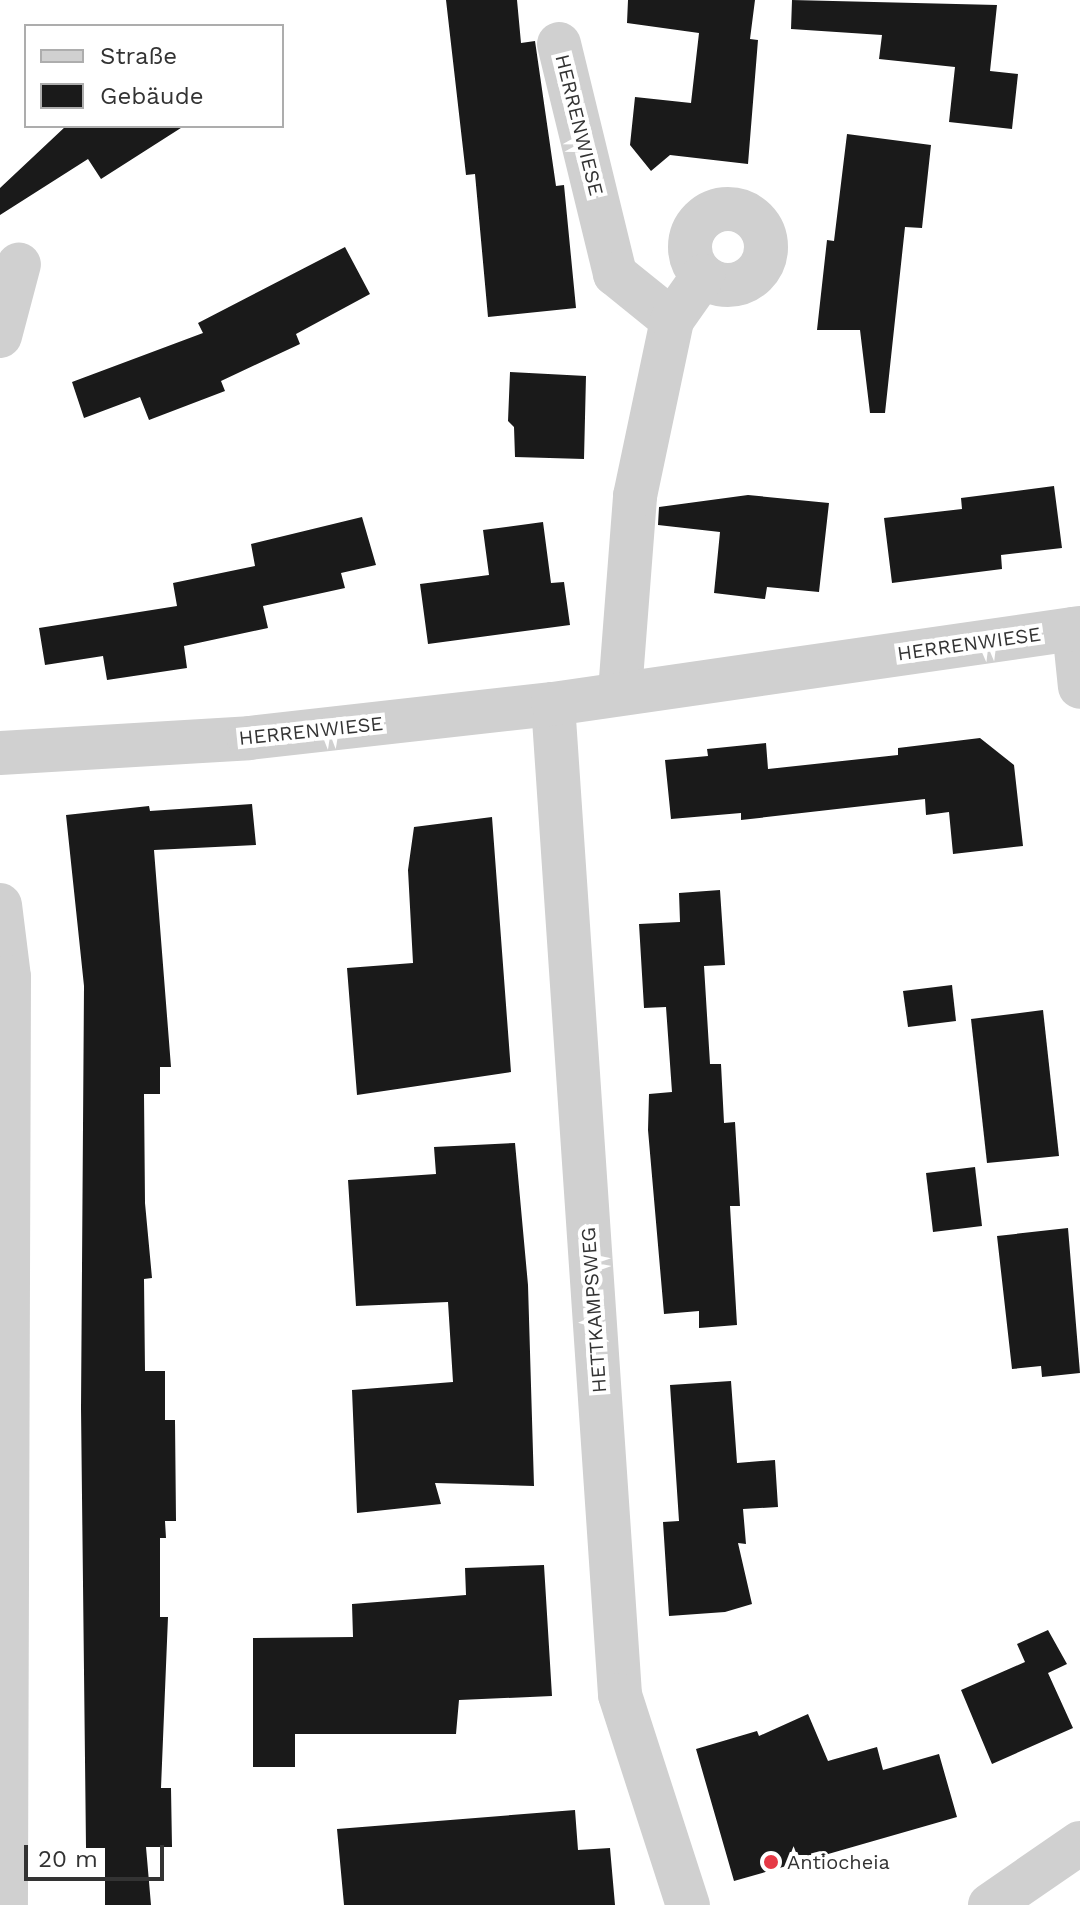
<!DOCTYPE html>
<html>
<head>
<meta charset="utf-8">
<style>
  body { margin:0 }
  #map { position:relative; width:1080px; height:1905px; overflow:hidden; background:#fff; font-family:"Work Sans",sans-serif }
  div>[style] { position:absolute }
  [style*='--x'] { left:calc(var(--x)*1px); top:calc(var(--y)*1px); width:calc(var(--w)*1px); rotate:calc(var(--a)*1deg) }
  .building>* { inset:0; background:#1a1a1a }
  .minor>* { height:44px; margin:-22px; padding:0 22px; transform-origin:22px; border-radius:22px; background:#d0d0d0 }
  .minor>.ring { margin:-22px; padding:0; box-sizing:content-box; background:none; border:44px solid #d0d0d0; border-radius:50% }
  .tertiary>* { height:44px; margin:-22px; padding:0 22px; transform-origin:22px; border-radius:22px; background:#d0d0d0 }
  .dots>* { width:22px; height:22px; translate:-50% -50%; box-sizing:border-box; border:4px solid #fff; border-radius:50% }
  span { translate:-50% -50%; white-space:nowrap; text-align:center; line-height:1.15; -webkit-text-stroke:8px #fff; paint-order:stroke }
  .street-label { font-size:20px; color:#333 }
  .poi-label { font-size:20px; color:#333 }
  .left { translate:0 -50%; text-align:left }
  .legend { position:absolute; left:24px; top:24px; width:260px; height:104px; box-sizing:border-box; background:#fff; border:2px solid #adadad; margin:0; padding:10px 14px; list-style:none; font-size:24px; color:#333 }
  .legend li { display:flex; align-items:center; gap:16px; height:40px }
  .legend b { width:40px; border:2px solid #adadad }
  .scale { position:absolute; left:24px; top:1845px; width:140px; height:36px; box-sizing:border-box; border:4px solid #333; border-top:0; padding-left:10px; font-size:24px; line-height:28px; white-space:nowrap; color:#333; -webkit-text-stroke:6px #fff; paint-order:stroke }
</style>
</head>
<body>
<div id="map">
  <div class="building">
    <div style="clip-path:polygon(446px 0,517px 0,521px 43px,535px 41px,556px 186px,564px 185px,576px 308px,488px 317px,475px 174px,466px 175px)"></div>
    <div style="clip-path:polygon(628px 0,755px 0,750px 39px,758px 40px,748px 164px,670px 155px,651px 171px,630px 145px,635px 97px,691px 103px,699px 33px,627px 23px)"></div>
    <div style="clip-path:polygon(792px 0,997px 5px,990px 71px,1018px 74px,1012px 129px,949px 122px,955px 67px,879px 59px,882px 35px,791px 29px)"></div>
    <div style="clip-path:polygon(66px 126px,184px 126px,101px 179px,88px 159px,0 215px,0 188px)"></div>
    <div style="clip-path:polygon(847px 134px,931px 145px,922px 228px,905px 227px,885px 413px,870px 413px,860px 330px,817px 330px,827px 240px,834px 241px)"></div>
    <div style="clip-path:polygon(345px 247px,370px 294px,296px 334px,300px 344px,221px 381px,225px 391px,149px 420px,140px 397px,84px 418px,72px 382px,203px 333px,198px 323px)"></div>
    <div style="clip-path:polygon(510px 372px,586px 376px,584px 459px,515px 457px,514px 427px,508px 421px)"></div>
    <div style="clip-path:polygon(1054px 486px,1062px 548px,1001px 555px,1002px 569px,892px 583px,884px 518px,962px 509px,961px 498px)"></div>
    <div style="clip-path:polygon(748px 495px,829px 503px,819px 592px,767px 587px,765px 599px,714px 593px,720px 532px,658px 525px,659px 507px)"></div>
    <div style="clip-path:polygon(362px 517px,376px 565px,341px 573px,345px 588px,263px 606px,268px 628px,184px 646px,187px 668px,107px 680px,103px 656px,45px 665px,39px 628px,177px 606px,173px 583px,255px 566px,251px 544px)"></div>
    <div style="clip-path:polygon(543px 522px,551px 583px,564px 582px,570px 625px,428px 644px,420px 584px,489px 575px,483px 530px)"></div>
    <div style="clip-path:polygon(980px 738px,1014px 765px,1023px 846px,953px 854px,949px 812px,926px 815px,925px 799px,741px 820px,741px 813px,671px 819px,665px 760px,708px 756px,707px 749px,766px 743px,768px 769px,898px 755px,898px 748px)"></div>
    <div style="clip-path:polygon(252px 804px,256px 845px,154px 850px,171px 1067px,160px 1067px,160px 1094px,144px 1094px,145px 1203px,152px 1278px,144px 1279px,145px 1371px,165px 1371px,165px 1420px,175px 1420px,176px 1521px,165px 1521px,166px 1538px,160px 1538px,160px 1617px,168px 1617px,161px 1788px,171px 1788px,172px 1847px,146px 1847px,151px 1905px,105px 1905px,105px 1848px,86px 1848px,81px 1408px,84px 986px,66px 815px,149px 806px,150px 811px)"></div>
    <div style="clip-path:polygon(492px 817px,511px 1072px,357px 1095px,347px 968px,413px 963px,408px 870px,414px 827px)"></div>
    <div style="clip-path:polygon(720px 890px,725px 965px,704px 966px,710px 1064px,721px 1064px,724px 1123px,735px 1122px,740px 1206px,730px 1206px,737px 1325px,699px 1328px,699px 1311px,664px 1314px,648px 1130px,649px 1094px,672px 1092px,666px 1007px,644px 1008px,639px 924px,680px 922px,679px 893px)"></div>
    <div style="clip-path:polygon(952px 985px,956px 1021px,908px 1027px,903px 991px)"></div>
    <div style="clip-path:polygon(1043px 1010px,1059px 1156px,987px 1163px,971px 1019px)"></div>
    <div style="clip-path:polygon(515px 1143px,528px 1285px,534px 1486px,435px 1483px,441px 1504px,357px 1513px,352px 1390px,453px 1382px,448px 1302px,356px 1306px,348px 1180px,436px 1174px,434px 1147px)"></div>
    <div style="clip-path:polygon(975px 1167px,982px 1226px,933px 1232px,926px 1173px)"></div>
    <div style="clip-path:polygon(1068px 1228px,1080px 1373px,1042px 1377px,1041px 1366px,1012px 1369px,997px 1236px)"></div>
    <div style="clip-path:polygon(731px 1381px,737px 1463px,775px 1460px,778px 1507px,743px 1509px,746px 1544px,738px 1543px,752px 1604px,725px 1612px,669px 1616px,663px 1522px,679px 1521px,670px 1385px)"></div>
    <div style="clip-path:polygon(544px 1565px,552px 1696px,459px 1700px,456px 1734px,295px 1734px,295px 1767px,253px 1767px,253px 1638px,353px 1637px,352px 1604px,466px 1595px,465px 1568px)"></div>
    <div style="clip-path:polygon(1048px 1630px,1067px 1664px,1048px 1673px,1073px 1728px,992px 1764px,961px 1690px,1025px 1662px,1017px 1644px)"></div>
    <div style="clip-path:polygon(808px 1714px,828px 1761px,877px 1747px,883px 1770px,939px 1754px,957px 1817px,734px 1881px,696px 1749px,757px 1731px,759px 1736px)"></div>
    <div style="clip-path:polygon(575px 1810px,578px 1850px,610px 1848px,615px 1905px,344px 1905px,337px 1829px)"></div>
  </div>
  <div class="minor">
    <div style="--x:559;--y:44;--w:237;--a:76.3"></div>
    <div style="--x:615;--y:274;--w:73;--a:38.9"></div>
    <div class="ring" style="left:690px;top:209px;width:32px;height:32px"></div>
    <div style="--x:0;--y:336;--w:74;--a:-75.2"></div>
    <div style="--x:1074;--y:629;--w:58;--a:84.1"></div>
    <div style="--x:620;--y:692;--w:197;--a:-85.6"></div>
    <div style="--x:635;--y:496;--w:180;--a:-78.1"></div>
    <div style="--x:672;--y:320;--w:54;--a:-54.8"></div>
    <div style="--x:553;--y:704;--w:993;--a:86.13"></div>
    <div style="--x:620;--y:1695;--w:221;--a:72.1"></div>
    <div style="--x:0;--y:753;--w:249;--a:-3.4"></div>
    <div style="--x:249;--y:738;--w:306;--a:-6.4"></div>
    <div style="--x:553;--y:704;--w:532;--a:-8.21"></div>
    <div style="--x:0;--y:905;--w:73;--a:82.9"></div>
    <div style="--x:9;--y:977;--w:928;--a:90.19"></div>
  </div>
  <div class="tertiary">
    <div style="--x:990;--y:1905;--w:109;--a:-34.6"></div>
  </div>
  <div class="dots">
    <div style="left:771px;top:1862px;background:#e63946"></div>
  </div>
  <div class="street-label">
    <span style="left:579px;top:125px;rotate:76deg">HERRENWIESE</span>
    <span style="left:969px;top:644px;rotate:-8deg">HERRENWIESE</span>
    <span style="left:311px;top:731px;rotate:-6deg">HERRENWIESE</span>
    <span style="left:594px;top:1310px;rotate:-94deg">HETTKAMPSWEG</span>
  </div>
  <div class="poi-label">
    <span class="left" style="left:787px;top:1862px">Antiocheia</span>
  </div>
  <ul class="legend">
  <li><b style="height:10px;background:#d0d0d0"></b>Straße</li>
  <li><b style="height:22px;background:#1a1a1a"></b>Gebäude</li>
  </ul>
  <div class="scale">20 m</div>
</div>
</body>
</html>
